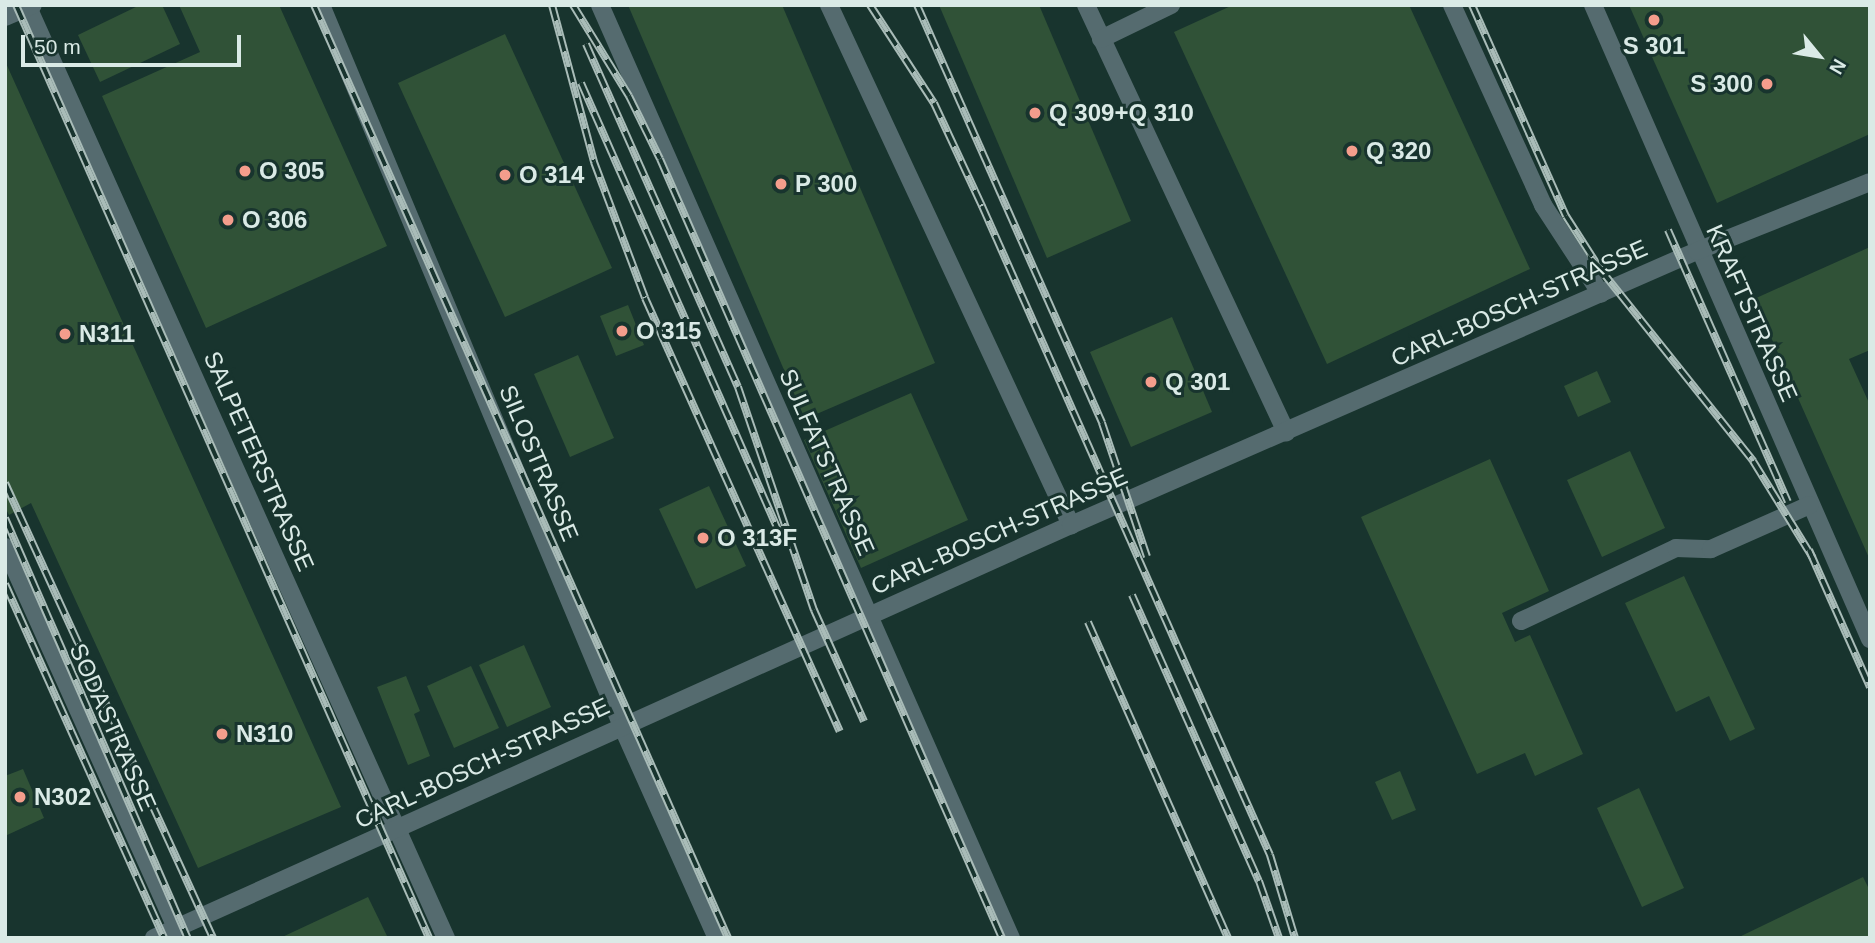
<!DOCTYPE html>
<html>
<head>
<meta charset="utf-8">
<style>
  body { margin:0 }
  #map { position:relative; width:1875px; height:943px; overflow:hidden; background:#18342e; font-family:Helvetica,sans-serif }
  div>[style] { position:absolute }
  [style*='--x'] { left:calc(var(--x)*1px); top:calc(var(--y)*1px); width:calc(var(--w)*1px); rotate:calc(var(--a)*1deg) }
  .building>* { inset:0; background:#305237 }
  .minor>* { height:18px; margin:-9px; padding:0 9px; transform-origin:9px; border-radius:9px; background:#556b6f }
  .rail>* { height:8px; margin-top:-4px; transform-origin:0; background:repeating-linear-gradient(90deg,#18342e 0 16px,#a9bcb8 0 32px); box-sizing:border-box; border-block:2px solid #a9bcb8 }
  .dots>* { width:19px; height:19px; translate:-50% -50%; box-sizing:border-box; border:4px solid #18342e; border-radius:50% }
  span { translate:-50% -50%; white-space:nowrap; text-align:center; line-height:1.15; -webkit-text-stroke:6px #18342e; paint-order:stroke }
  .poi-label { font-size:24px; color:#daeae6; font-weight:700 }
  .right { translate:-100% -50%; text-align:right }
  .left { translate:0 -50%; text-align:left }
  .street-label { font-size:24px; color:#daeae6 }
  .frame { position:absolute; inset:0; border:7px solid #daeae6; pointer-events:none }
  .north { position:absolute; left:1784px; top:21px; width:70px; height:70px; -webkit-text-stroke:5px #18342e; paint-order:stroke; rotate:120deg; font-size:19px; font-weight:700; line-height:28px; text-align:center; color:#daeae6 }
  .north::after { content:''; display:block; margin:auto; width:24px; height:32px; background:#daeae6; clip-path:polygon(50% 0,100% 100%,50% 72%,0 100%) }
  .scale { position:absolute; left:21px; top:35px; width:220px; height:32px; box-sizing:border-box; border:4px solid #daeae6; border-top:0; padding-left:9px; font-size:21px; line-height:24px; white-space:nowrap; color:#daeae6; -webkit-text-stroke:5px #18342e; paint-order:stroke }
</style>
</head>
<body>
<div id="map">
  <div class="building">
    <div style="clip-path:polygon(140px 5px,162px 5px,180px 44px,100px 82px,78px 35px)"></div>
    <div style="clip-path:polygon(179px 5px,279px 5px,387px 246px,206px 328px,102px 96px,200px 52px)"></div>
    <div style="clip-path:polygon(628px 5px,782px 5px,935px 363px,805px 419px)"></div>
    <div style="clip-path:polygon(939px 5px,1039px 5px,1131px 221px,1047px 258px)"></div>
    <div style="clip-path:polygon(1233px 5px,1409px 5px,1530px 269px,1327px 364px,1174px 32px)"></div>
    <div style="clip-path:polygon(1629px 5px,1870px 5px,1870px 134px,1717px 203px)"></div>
    <div style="clip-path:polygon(505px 34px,612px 268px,505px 317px,398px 83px)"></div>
    <div style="clip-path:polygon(5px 61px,341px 807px,198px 868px,31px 503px,9px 515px,5px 507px)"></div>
    <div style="clip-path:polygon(1870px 247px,1870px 350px,1849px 359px,1870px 405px,1870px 560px,1754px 299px)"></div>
    <div style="clip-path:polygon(628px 305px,644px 345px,616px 356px,600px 316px)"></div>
    <div style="clip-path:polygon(1172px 317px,1212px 412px,1131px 447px,1090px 352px)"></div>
    <div style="clip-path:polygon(578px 355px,614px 438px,570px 457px,534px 374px)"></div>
    <div style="clip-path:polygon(1597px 371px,1611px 402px,1578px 417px,1564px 386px)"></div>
    <div style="clip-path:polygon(911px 393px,968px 520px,861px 568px,804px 440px)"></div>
    <div style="clip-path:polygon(1630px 451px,1665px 528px,1602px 557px,1567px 480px)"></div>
    <div style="clip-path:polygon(1490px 459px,1549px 591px,1502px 613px,1515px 642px,1530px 635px,1583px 754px,1535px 776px,1525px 753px,1477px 774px,1361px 517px)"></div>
    <div style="clip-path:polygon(709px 486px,746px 566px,696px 589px,659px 509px)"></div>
    <div style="clip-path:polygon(1684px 576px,1755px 729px,1730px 741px,1709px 696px,1676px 712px,1625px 603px)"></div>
    <div style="clip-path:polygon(524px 645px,551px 707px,507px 727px,479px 665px)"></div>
    <div style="clip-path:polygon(471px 666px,499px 728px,454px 748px,427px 686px)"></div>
    <div style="clip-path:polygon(406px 676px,420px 711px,414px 714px,430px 756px,408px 765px,377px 687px)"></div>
    <div style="clip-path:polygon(23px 769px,44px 818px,5px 836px,5px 776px)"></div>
    <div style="clip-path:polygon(1400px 771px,1416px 810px,1392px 820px,1375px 782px)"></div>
    <div style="clip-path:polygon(1639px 788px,1684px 888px,1642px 907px,1597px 808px)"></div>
    <div style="clip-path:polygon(1863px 877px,1870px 891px,1870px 938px,1737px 938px)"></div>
    <div style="clip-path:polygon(368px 897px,388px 938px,280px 938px)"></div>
  </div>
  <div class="minor">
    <div style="--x:27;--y:5;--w:1023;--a:65.82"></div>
    <div style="--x:321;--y:5;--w:781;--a:67.34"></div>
    <div style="--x:622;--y:726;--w:232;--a:65.9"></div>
    <div style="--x:600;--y:5;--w:1020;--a:66.23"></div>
    <div style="--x:829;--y:5;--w:574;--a:65.04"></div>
    <div style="--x:1086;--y:5;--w:472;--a:64.9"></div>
    <div style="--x:1452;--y:5;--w:220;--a:65.5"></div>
    <div style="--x:1543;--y:205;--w:106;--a:56.9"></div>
    <div style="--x:1593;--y:5;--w:692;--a:66.4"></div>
    <div style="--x:5;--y:17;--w:30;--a:-23"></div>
    <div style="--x:1101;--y:39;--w:78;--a:-25.9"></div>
    <div style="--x:5;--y:547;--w:418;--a:65.8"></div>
    <div style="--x:1521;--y:621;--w:171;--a:-25.2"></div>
    <div style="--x:1676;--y:548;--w:35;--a:2"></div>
    <div style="--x:1711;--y:549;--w:108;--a:-24"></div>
    <div style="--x:154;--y:938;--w:1006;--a:-24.25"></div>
    <div style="--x:1071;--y:525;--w:683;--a:-23.64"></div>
    <div style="--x:1697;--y:251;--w:186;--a:-21.7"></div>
  </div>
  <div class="rail">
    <div style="--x:16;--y:5;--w:1020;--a:66.12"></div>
    <div style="--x:314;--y:5;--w:1021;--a:66.07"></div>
    <div style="--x:552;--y:5;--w:163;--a:75"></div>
    <div style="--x:594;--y:162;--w:145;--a:69.4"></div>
    <div style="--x:645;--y:298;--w:475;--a:65.8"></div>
    <div style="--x:573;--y:5;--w:107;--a:58.4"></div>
    <div style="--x:629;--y:96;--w:70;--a:63.8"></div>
    <div style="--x:660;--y:159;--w:851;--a:66.3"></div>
    <div style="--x:870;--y:5;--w:117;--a:56.9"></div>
    <div style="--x:934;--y:103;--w:114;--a:65"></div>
    <div style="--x:982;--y:206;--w:710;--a:66.07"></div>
    <div style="--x:1270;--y:855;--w:87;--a:73.2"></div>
    <div style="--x:917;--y:5;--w:457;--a:66.1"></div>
    <div style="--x:1102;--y:423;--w:141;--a:71.4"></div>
    <div style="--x:1472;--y:5;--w:231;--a:66"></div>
    <div style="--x:1566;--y:216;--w:63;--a:57.3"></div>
    <div style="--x:1600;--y:269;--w:246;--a:51.4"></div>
    <div style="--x:1753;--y:461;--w:114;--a:58.3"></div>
    <div style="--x:586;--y:44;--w:375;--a:66.1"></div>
    <div style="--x:738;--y:387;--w:236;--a:71.2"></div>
    <div style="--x:814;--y:610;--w:122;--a:65.8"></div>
    <div style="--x:581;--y:83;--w:494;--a:66.2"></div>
    <div style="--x:1668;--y:230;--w:297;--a:66.2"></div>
    <div style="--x:5;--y:483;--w:500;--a:65.43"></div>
    <div style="--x:5;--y:518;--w:458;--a:66.5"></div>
    <div style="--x:1809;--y:550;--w:150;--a:66"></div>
    <div style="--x:5;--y:584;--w:388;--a:65.8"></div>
    <div style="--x:1132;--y:595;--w:313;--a:66.1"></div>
    <div style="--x:1259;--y:881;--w:60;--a:70.7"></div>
    <div style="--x:1088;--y:622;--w:346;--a:66.1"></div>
  </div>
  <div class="dots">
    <div style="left:1654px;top:20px;background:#f49d8c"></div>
    <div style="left:1767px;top:84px;background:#f49d8c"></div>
    <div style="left:1035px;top:113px;background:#f49d8c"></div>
    <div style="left:1352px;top:151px;background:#f49d8c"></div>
    <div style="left:245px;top:171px;background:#f49d8c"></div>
    <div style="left:505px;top:175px;background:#f49d8c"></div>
    <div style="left:781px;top:184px;background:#f49d8c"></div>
    <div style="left:228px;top:220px;background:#f49d8c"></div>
    <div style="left:622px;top:331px;background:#f49d8c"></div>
    <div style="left:65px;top:334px;background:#f49d8c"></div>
    <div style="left:1151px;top:382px;background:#f49d8c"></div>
    <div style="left:703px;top:538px;background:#f49d8c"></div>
    <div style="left:222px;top:734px;background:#f49d8c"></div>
    <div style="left:20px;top:797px;background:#f49d8c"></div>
  </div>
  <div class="poi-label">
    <span style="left:1654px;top:46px">S 301</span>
    <span class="right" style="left:1753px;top:84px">S 300</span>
    <span class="left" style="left:1049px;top:113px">Q 309+Q 310</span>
    <span class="left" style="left:1366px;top:151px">Q 320</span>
    <span class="left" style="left:259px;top:171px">O 305</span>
    <span class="left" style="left:519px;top:175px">O 314</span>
    <span class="left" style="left:795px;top:184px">P 300</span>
    <span class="left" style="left:242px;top:220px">O 306</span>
    <span class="left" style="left:636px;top:331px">O 315</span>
    <span class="left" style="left:79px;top:334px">N311</span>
    <span class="left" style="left:1165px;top:382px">Q 301</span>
    <span class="left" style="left:717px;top:538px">O 313F</span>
    <span class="left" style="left:236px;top:734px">N310</span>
    <span class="left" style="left:34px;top:797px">N302</span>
  </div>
  <div class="street-label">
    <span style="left:1519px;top:303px;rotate:-24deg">CARL-BOSCH-STRASSE</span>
    <span style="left:1752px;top:313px;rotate:66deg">KRAFTSTRASSE</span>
    <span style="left:259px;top:461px;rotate:66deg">SALPETERSTRASSE</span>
    <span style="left:827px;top:462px;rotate:66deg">SULFATSTRASSE</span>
    <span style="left:539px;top:463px;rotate:67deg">SILOSTRASSE</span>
    <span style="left:999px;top:531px;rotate:-24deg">CARL-BOSCH-STRASSE</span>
    <span style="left:113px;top:727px;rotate:66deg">SODASTRASSE</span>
    <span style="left:482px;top:763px;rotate:-25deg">CARL-BOSCH-STRASSE</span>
  </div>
  <div class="frame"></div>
  <div class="north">N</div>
  <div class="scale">50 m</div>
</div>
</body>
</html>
